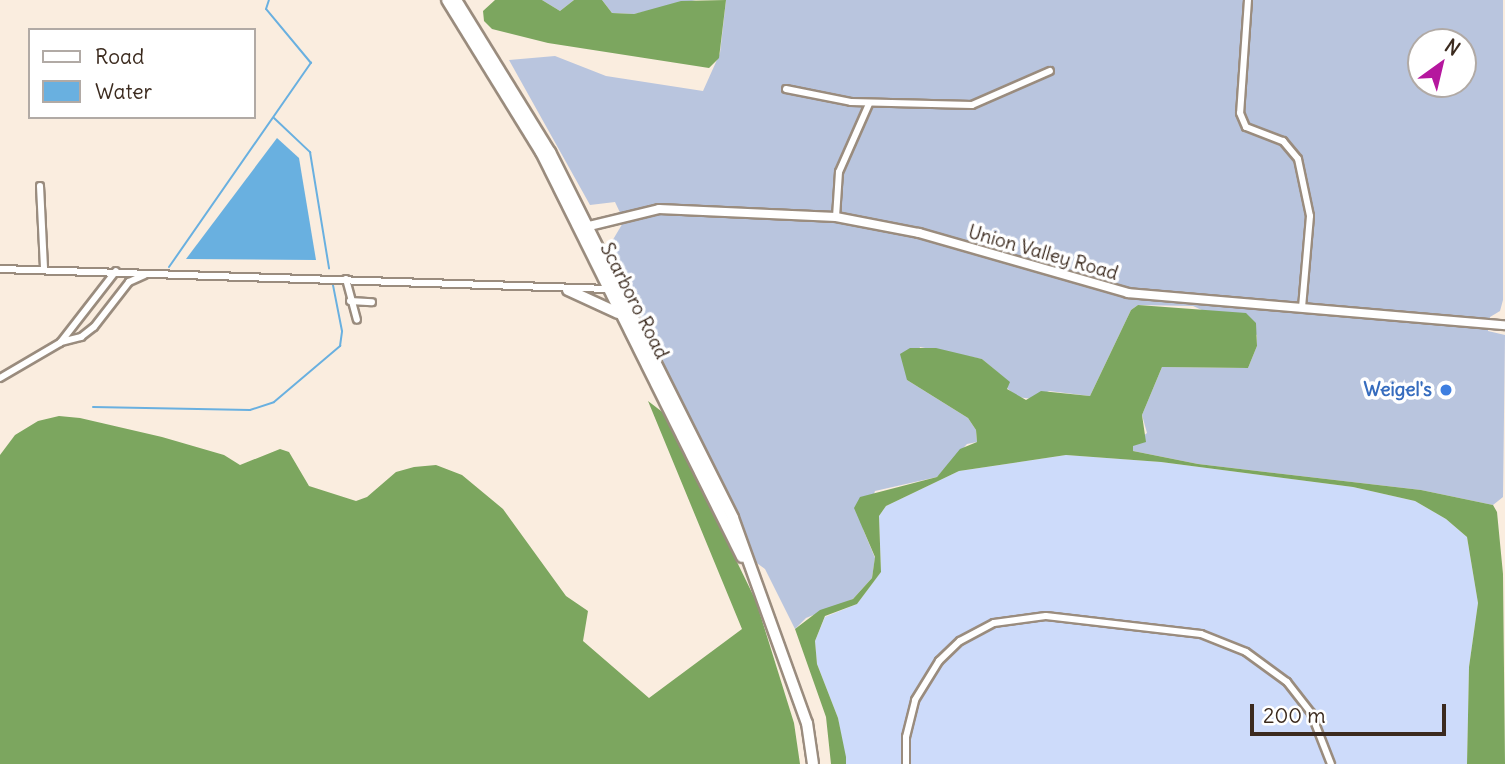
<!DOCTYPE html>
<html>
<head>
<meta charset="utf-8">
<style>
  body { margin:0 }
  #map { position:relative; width:1505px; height:764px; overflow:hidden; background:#faeddf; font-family:Delius,sans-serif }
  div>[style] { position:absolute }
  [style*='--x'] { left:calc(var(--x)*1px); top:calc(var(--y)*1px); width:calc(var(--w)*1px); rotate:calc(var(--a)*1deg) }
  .built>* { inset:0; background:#cddbfa }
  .industrial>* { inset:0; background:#b9c5de }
  .forest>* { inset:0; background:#7ca65f }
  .water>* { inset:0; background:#69b0e0 }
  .stream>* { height:2px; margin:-1px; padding:0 1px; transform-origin:1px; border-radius:1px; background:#69b0e0 }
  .roads { filter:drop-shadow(2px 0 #9a8c7e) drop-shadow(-2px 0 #9a8c7e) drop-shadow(0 2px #9a8c7e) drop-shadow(0 -2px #9a8c7e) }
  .minor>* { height:6px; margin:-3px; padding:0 3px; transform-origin:3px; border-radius:3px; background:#fff }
  .tertiary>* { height:8px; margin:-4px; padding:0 4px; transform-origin:4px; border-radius:4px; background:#fff }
  .secondary>* { height:10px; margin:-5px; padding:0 5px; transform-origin:5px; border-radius:5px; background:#fff }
  .dots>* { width:19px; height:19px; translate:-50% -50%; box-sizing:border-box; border:4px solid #fff; border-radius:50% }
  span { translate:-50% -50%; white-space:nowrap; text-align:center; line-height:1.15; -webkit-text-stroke:7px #fff; paint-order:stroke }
  .street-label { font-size:19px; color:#3b2a1e }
  .shop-label { font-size:19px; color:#366cbe; font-weight:700 }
  .right { translate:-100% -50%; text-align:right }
  .legend { position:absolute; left:28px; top:28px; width:228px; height:91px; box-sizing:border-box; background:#fff; border:2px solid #b1aaa5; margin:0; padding:9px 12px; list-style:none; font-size:21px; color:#3b2a1e }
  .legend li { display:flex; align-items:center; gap:14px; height:35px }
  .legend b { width:35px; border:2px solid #b1aaa5 }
  .north { position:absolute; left:1407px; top:28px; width:70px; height:70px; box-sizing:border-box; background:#fff; border:2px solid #b1aaa5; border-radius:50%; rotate:34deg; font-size:19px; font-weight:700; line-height:28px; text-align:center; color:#3b2a1e }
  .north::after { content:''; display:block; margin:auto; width:24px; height:32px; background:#b5179e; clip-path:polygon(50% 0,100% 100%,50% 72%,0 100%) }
  .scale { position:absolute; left:1250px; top:704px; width:196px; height:32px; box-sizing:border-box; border:4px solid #3b2a1e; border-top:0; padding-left:9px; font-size:21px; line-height:24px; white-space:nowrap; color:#3b2a1e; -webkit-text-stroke:5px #fff; paint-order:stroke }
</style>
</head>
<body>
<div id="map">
  <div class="built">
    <div style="clip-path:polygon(1066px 455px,1161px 462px,1353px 487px,1415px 501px,1446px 519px,1467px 537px,1478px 603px,1469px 667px,1467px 764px,846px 764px,838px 718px,817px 664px,815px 641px,825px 617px,857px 604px,881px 572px,879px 516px,886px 506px,959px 471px)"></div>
  </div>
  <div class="industrial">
    <div style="clip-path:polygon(542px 0,574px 0,560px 11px)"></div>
    <div style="clip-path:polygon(602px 0,696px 0,634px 14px,612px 13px)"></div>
    <div style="clip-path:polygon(evenodd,726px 0,1503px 0,1503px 300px,1500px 311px,1490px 317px,1488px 331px,1505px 335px,1503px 497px,1493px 505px,1421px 490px,1198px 464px,1133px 451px,1132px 445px,1147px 433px,1142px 415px,1162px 367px,1248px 368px,1257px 346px,1257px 335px,1193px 306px,1138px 305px,1131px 310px,1090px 396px,1049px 391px,1033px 399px,1017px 397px,1007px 388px,1009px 382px,982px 359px,920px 347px,907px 380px,968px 418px,976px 430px,977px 442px,967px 444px,937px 477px,875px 491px,863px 529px,875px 558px,872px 578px,853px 599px,806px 618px,795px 629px,765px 569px,754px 561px,719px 474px,609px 271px,611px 243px,624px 221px,615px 202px,590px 205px,509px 60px,555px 56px,606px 76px,703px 91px,720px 53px,726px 0,1421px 42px,1463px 42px,1463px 84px,1421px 84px,1421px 42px)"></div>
  </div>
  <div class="forest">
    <div style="clip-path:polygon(495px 0,542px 0,560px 11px,574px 0,602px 0,612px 13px,634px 14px,681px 1px,726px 0,719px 58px,709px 68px,548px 43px,492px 29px,484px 21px,483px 11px)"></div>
    <div style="clip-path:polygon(1138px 305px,1246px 313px,1256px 323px,1257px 346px,1248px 368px,1162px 367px,1142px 415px,1146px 442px,1133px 446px,1133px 451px,1198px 464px,1421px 490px,1493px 505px,1497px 512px,1503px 574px,1505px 764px,1467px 764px,1469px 667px,1478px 603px,1467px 537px,1446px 519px,1415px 501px,1353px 487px,1161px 462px,1066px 455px,959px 471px,886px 506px,879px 516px,881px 572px,857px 604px,825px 616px,815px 641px,817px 664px,838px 718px,846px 757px,846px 764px,831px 764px,826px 717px,795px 629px,820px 610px,853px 599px,872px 578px,875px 557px,854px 508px,860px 497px,937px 477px,960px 449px,977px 442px,976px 430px,968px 418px,907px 380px,900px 354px,910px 348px,936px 348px,982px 359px,1010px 382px,1007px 389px,1026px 400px,1041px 391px,1090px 396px,1131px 310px)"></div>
    <div style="clip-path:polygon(648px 401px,665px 414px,756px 601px,794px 723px,800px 764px,0 764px,0 455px,15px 435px,38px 421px,59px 416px,80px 418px,162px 437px,224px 455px,240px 465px,280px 449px,289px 452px,309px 486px,356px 501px,367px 497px,396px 472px,414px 467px,436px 465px,462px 475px,503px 509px,566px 596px,588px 611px,583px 641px,649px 698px,742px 629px)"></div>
  </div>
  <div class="water">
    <div style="clip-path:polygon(277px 138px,299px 158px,316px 260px,186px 259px)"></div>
  </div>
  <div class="stream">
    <div style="--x:274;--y:118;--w:50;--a:43.4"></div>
    <div style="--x:310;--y:152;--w:118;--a:80.7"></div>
    <div style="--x:169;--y:267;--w:249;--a:-55.2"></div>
    <div style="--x:311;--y:63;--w:70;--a:-129.8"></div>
    <div style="--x:266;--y:9;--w:9;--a:-72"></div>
    <div style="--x:93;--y:407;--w:157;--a:1.1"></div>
    <div style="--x:250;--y:410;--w:25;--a:-18"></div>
    <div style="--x:274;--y:402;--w:87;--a:-40.3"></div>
    <div style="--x:340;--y:346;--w:15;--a:-82"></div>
    <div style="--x:342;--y:331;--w:47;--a:-101.1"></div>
  </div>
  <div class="roads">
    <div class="minor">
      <div style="--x:1248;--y:0;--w:113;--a:94"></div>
      <div style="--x:1240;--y:113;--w:15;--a:67"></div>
      <div style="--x:1246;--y:127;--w:40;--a:21"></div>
      <div style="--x:1283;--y:141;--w:23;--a:50"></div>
      <div style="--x:1298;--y:159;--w:58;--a:78.1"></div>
      <div style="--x:1310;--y:216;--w:91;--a:95"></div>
      <div style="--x:786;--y:89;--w:66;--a:11.3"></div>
      <div style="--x:851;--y:102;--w:121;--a:1.4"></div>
      <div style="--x:972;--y:105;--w:85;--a:-23.6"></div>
      <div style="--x:40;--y:186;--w:83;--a:87.2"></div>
      <div style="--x:836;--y:217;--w:45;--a:-86.2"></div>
      <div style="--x:839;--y:172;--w:74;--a:-66.2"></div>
      <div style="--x:0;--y:269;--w:610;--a:1.88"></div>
      <div style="--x:346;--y:279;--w:42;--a:75"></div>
      <div style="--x:350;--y:301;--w:22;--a:3"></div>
      <div style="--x:61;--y:342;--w:21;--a:-14"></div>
      <div style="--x:81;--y:337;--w:16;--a:-38"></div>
      <div style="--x:94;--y:327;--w:57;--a:-52.1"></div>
      <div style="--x:129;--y:282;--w:17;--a:-24"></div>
      <div style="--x:0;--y:378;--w:69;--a:-30.3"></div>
      <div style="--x:60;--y:343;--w:91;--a:-52.1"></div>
      <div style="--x:906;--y:764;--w:27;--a:-90"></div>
      <div style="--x:906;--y:737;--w:38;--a:-76"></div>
      <div style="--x:915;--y:700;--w:46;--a:-58.4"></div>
      <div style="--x:939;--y:661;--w:29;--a:-44"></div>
      <div style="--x:960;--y:641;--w:38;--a:-28"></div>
      <div style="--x:994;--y:623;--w:52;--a:-7.7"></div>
      <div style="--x:1046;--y:616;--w:156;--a:6.6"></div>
      <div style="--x:1201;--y:634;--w:48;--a:21.8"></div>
      <div style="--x:1246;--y:652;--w:51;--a:36.2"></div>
      <div style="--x:1287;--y:682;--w:39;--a:52"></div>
      <div style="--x:1311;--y:713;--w:55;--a:68.6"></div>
    </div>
    <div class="tertiary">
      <div style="--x:581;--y:228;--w:80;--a:-13.7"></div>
      <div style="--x:659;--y:209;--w:177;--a:2.6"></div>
      <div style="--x:836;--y:217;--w:85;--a:10.9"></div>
      <div style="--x:919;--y:233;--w:217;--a:16"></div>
      <div style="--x:1128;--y:293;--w:378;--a:4.9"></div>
    </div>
    <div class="secondary">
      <div style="--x:447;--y:0;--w:179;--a:58.3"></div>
      <div style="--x:541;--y:152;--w:452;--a:63.6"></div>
      <div style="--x:456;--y:0;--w:179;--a:58.3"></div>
      <div style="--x:550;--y:152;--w:409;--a:63.4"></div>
      <div style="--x:733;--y:518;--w:218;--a:70.2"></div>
      <div style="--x:807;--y:723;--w:41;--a:81.7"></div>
      <div style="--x:568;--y:290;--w:55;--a:24.7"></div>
    </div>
  </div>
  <div class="dots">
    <div style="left:1446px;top:390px;background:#3f7fe0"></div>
  </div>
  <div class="street-label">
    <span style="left:1043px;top:253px;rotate:16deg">Union Valley Road</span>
    <span style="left:634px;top:301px;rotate:63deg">Scarboro Road</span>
  </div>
  <div class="shop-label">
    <span class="right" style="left:1432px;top:390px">Weigel's</span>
  </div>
  <ul class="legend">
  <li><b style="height:9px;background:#fff"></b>Road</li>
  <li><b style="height:19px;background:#69b0e0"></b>Water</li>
  </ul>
  <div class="north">N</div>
  <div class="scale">200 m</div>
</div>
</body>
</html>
